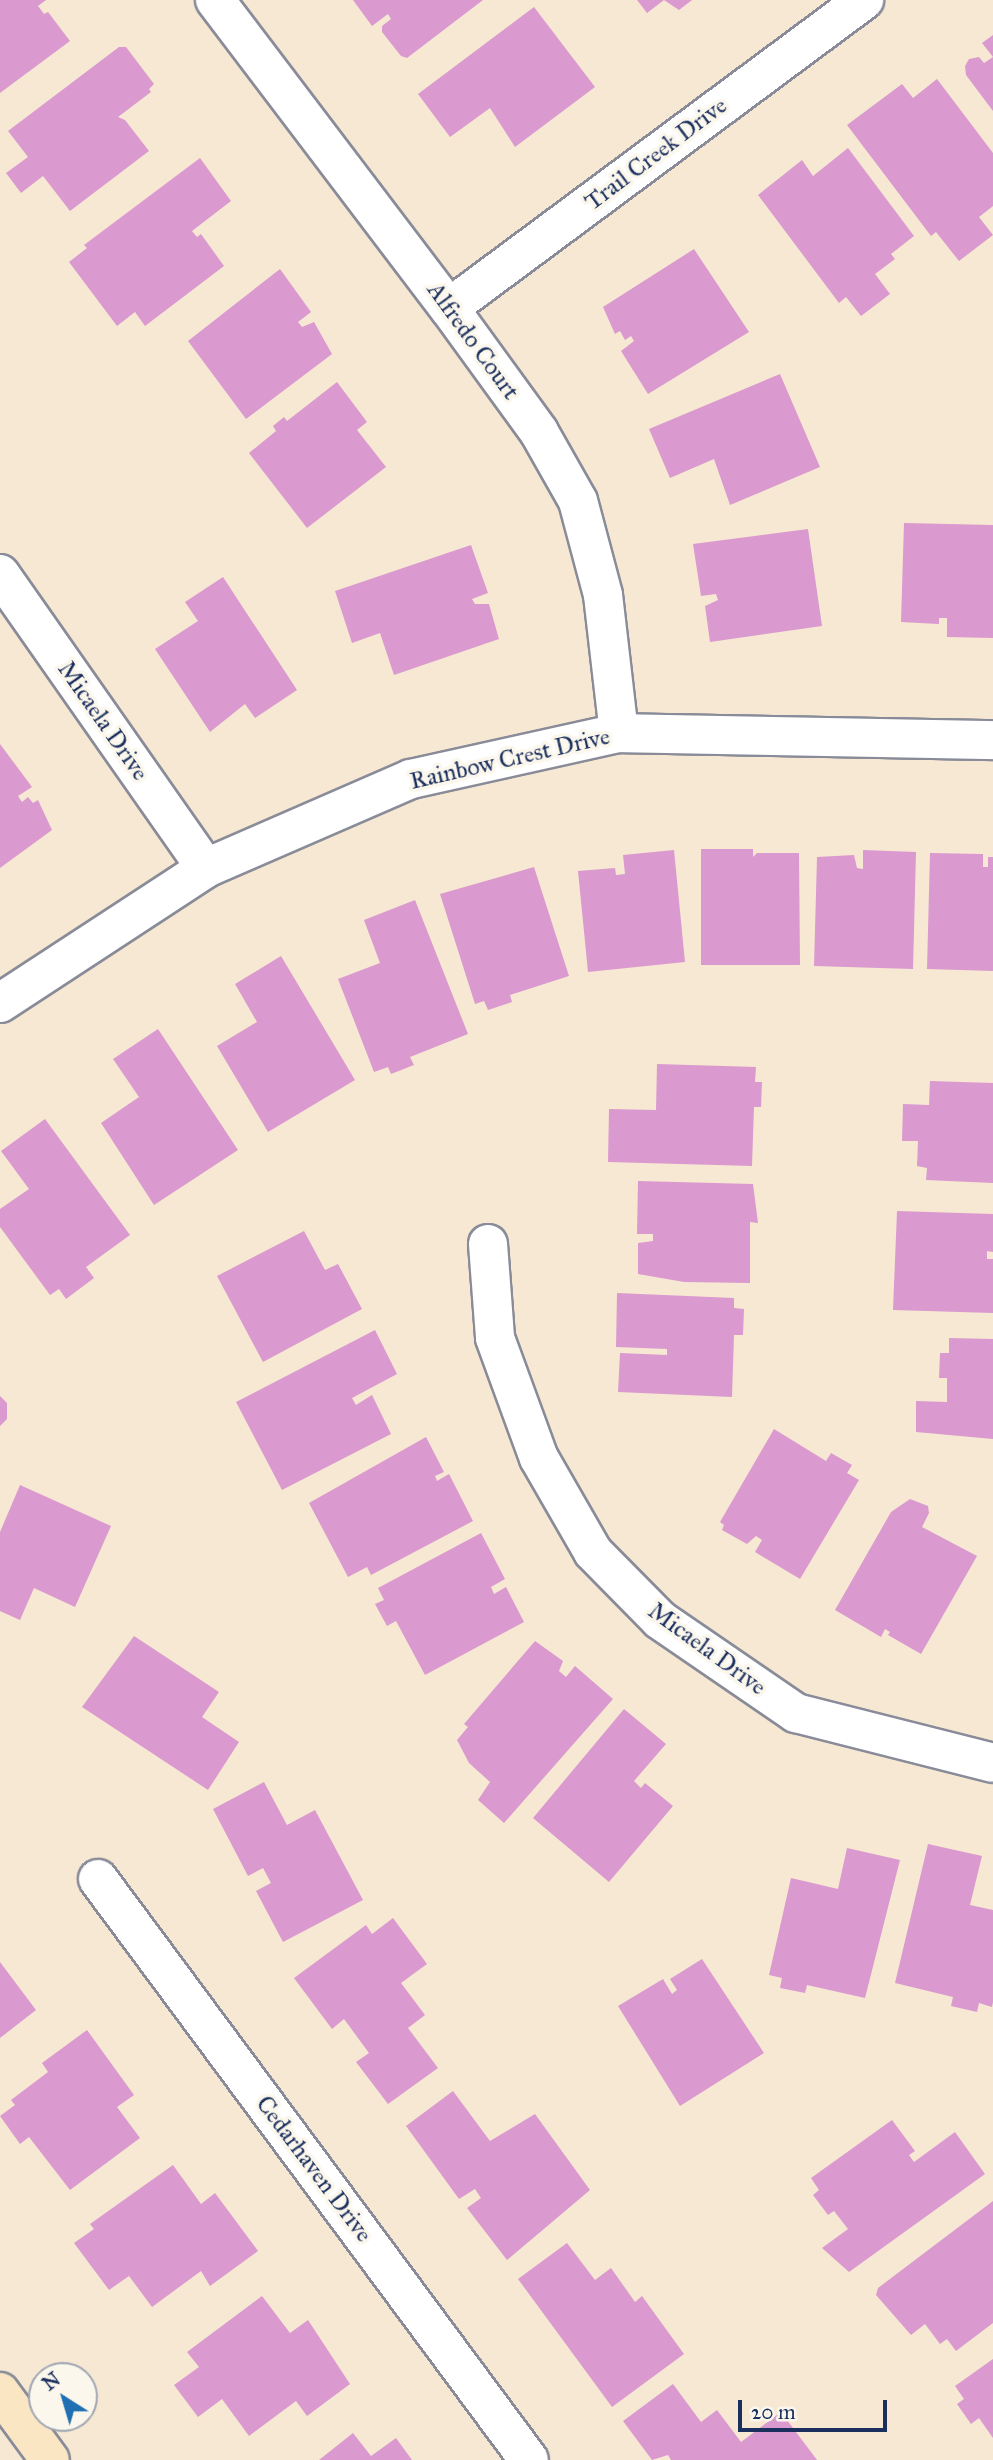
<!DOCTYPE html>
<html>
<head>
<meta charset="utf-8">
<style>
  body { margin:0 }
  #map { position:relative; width:993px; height:2460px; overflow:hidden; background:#f7e8d3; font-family:"IM FELL Great Primer",serif }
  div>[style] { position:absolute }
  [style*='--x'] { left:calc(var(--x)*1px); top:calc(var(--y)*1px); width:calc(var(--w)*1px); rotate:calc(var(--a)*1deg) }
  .building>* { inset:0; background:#da99cf }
  .roads { filter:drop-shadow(2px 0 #898c98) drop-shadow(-2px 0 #898c98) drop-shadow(0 2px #898c98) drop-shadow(0 -2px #898c98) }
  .street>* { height:38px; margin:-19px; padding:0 19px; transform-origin:19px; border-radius:19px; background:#fff }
  .secondary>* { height:38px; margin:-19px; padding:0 19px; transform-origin:19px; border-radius:19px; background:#fbe6c4 }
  span { translate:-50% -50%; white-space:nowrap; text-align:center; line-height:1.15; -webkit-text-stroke:7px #fbf7ec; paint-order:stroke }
  .street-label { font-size:24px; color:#1b2f5e }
  .north { position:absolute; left:28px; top:2362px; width:70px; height:70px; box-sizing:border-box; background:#fbf7ec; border:2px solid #a1a7b3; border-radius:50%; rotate:323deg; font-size:19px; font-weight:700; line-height:28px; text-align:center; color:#1b2f5e }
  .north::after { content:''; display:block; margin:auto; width:24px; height:32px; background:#1f6fb2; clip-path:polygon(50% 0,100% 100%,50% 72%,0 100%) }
  .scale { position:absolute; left:738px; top:2400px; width:149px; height:32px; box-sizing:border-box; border:4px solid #1b2f5e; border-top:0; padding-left:9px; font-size:21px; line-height:24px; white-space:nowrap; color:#1b2f5e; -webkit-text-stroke:5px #fbf7ec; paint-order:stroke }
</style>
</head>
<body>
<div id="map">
  <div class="building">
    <div style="clip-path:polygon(0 0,46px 0,38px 6px,44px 14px,48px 12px,70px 41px,0 93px)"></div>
    <div style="clip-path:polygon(353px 0,483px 0,407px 58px,401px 56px,382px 32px,382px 26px,391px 19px,388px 14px,372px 26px)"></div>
    <div style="clip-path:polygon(637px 0,692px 0,679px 10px,664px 0,647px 13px)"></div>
    <div style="clip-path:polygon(534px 7px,595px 87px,515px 147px,490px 108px,450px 137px,418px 94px)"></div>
    <div style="clip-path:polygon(993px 35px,993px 111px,966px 75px,965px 66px,969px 59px,979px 57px,984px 63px,993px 57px,982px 43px)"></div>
    <div style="clip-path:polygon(119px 47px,126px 47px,154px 84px,149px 89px,151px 92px,118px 117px,125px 120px,149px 151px,70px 211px,43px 176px,21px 193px,6px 173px,28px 157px,8px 131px)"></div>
    <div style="clip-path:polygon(937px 79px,993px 153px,993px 206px,979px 217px,993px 235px,959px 261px,936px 232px,931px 236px,847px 125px,902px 84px,913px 98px)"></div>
    <div style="clip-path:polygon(848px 148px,914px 236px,891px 254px,895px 259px,875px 274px,890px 294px,861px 316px,846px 297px,839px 303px,758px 195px,802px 160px,813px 176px)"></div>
    <div style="clip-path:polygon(200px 158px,231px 201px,192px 231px,197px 237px,201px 234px,224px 266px,145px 326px,135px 312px,117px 326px,69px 262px,87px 248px,84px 245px)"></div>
    <div style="clip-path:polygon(694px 249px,749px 332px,648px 394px,621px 351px,634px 341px,631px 336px,625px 340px,620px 331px,615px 334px,603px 307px)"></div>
    <div style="clip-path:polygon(280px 269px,311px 312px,298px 322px,302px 327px,314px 322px,332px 354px,246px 419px,188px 341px)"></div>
    <div style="clip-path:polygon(780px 374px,820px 467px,730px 505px,714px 459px,670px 478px,649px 429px)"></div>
    <div style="clip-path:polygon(337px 382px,367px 422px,357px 430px,386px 467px,307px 528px,249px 453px,276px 431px,273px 426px,284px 417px,287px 421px)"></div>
    <div style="clip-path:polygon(904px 523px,993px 525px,993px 638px,947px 637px,947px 618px,939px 618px,939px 624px,901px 622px)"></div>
    <div style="clip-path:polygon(808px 529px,822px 626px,710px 642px,705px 606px,718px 600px,716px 594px,701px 596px,693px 544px)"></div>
    <div style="clip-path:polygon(471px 545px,488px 593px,472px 599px,475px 604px,489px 604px,499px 639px,394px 675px,380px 633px,352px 643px,335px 591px)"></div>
    <div style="clip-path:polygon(223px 577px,297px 690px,255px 718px,245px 704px,210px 732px,155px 649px,198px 621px,185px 602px)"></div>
    <div style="clip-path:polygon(0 744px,32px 787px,18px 796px,22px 802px,28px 797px,33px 803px,38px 800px,52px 830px,0 868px)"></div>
    <div style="clip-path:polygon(701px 849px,753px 849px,753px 857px,757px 853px,799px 853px,800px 965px,701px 965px)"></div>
    <div style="clip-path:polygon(674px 850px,685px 962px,588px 972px,578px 871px,615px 868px,616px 875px,625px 874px,623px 855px)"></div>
    <div style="clip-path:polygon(863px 850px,916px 852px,913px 969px,814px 966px,817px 857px,854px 855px,857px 868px,863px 869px)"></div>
    <div style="clip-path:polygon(930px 853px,983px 854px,983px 867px,988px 867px,988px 857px,993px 857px,993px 971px,927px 969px)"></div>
    <div style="clip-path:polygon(534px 867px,569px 976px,510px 995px,512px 1002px,488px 1010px,484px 1001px,475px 1004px,440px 894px)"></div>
    <div style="clip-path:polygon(415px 900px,468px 1034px,410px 1057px,414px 1065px,391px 1074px,388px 1067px,374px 1072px,338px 979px,380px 963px,364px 920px)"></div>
    <div style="clip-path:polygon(281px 956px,355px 1080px,268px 1132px,217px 1046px,257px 1022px,235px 984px)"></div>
    <div style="clip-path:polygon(158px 1029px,238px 1150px,154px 1205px,101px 1123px,139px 1097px,113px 1059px)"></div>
    <div style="clip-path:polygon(657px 1064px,756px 1067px,755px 1082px,762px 1082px,761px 1107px,754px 1107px,752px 1166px,608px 1162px,609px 1109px,656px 1110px)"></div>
    <div style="clip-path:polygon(930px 1081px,993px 1083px,993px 1183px,926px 1180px,927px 1168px,917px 1166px,918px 1141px,902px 1141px,903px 1104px,929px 1105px)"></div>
    <div style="clip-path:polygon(45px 1119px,130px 1235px,86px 1267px,94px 1278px,66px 1299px,59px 1289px,50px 1295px,0 1227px,0 1209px,29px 1189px,1px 1151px)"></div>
    <div style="clip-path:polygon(638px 1181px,753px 1184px,758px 1223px,750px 1222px,750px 1283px,684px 1282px,638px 1274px,638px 1243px,653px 1241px,653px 1234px,637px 1234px)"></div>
    <div style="clip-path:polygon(897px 1211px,993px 1214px,993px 1252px,987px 1251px,987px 1259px,993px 1259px,993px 1313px,893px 1310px)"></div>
    <div style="clip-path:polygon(304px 1231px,325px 1270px,338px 1264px,362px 1309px,263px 1362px,217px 1276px)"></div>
    <div style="clip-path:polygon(617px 1293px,734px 1298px,734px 1308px,744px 1309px,743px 1335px,734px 1335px,732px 1397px,618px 1392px,620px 1353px,667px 1355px,667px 1349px,616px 1347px)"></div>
    <div style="clip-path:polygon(375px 1330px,397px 1374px,352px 1398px,356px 1405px,372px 1395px,391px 1434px,282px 1490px,236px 1402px)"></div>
    <div style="clip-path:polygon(949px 1338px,993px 1339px,993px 1439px,916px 1432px,916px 1401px,947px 1402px,947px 1378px,939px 1378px,940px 1353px,949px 1353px)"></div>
    <div style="clip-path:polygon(0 1396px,7px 1403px,7px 1419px,0 1426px)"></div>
    <div style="clip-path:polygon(774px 1429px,826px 1461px,831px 1453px,852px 1465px,847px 1473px,859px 1480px,800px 1579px,755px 1552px,762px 1540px,756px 1536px,747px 1544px,722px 1530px,724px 1525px,720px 1522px)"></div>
    <div style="clip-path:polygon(426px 1437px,444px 1472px,435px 1476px,437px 1481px,449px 1474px,473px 1521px,371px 1575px,367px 1567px,348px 1577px,309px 1503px)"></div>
    <div style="clip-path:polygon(20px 1485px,111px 1526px,75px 1607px,34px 1588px,20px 1620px,0 1611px,0 1532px)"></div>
    <div style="clip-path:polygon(910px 1499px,928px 1506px,929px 1513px,922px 1527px,977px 1556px,921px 1654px,888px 1635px,890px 1632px,885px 1629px,881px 1637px,835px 1610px,891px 1512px)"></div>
    <div style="clip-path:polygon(481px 1533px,505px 1579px,491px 1587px,494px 1594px,506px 1587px,524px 1622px,425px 1675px,396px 1621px,387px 1626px,375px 1604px,384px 1600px,378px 1588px)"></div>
    <div style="clip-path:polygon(134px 1636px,219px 1692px,202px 1717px,239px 1742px,208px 1790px,82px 1707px)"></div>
    <div style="clip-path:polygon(535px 1641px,563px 1661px,559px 1671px,566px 1677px,575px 1666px,613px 1699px,504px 1823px,478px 1800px,490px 1782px,469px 1763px,457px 1740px,468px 1727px,464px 1724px)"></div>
    <div style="clip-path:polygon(624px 1709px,666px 1744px,634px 1781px,641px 1788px,645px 1783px,673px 1806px,609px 1882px,533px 1818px)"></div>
    <div style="clip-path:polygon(264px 1782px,287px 1825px,315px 1810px,363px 1900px,283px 1942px,256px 1891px,271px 1883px,263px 1868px,248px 1876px,213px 1809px)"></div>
    <div style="clip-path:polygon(928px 1844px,982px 1856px,970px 1905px,993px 1910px,993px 2002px,992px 2007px,979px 2003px,977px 2012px,951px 2006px,953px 1997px,895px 1983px)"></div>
    <div style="clip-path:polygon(847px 1848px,900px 1860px,865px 1998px,807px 1985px,805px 1993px,780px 1988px,782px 1978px,769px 1975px,791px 1878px,838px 1889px)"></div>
    <div style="clip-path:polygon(393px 1918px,427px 1964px,401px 1983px,425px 2015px,408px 2028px,438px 2068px,388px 2104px,356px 2062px,369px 2053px,344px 2019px,332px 2029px,294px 1978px,366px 1925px,372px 1934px)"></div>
    <div style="clip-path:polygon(702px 1959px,764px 2053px,680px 2106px,618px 2006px,663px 1979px,672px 1994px,677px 1990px,670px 1979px)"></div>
    <div style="clip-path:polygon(0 1962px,36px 2010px,0 2038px)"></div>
    <div style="clip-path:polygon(87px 2030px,134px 2095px,117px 2107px,140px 2138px,70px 2190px,29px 2137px,20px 2144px,0 2116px,15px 2105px,11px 2100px,48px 2072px,42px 2063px)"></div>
    <div style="clip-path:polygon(453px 2091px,490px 2141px,535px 2114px,590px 2190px,507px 2260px,467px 2208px,481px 2198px,475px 2189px,459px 2199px,406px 2126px)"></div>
    <div style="clip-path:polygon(892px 2120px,915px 2151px,909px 2155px,914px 2162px,955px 2132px,985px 2174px,849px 2272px,822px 2248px,848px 2229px,834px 2211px,828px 2215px,813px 2195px,819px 2190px,811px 2178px)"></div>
    <div style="clip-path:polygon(173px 2165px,201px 2204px,215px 2193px,258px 2251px,210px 2286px,201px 2271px,152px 2307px,129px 2276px,109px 2290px,74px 2243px,94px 2229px,90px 2224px)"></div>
    <div style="clip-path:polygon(993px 2201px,993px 2323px,956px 2351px,947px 2339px,940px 2344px,925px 2324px,911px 2335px,876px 2295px,878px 2288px)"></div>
    <div style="clip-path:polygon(567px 2243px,595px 2280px,611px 2268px,635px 2302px,642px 2296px,684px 2354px,612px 2407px,518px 2279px)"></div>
    <div style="clip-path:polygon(262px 2296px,290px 2333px,308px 2320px,350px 2384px,307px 2416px,296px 2401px,249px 2436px,222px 2399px,198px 2417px,174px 2385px,199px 2367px,187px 2352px)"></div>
    <div style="clip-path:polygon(993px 2359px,993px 2438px,979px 2418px,971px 2424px,957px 2404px,964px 2399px,955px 2386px)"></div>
    <div style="clip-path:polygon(673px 2384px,701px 2422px,717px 2410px,741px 2442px,781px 2412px,817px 2460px,671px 2460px,668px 2455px,652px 2460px,623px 2421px)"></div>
    <div style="clip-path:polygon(353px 2433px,371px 2456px,396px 2438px,412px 2460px,319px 2460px)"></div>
  </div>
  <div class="roads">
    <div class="street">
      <div style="--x:215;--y:0;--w:387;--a:52.8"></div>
      <div style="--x:449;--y:308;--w:153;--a:54"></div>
      <div style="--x:539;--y:432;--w:79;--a:60.5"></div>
      <div style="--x:578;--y:501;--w:97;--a:75.1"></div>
      <div style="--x:603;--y:595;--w:139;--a:83.4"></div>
      <div style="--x:449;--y:308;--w:517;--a:-36.58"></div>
      <div style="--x:0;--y:574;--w:359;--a:55"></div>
      <div style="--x:0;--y:1003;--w:246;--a:-33.2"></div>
      <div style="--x:206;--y:868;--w:223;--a:-23.5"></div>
      <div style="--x:411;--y:779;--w:213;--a:-12.5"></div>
      <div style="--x:619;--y:733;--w:374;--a:1.1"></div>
      <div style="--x:488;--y:1244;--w:94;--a:85.7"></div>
      <div style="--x:495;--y:1338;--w:128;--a:69.9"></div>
      <div style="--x:539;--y:1458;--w:108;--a:60.1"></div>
      <div style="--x:593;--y:1552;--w:95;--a:45.4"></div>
      <div style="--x:660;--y:1620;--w:165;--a:34.4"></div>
      <div style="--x:796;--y:1713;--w:203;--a:14.2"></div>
      <div style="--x:98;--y:1879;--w:723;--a:53.43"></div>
    </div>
    <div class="secondary">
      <div style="--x:0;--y:2392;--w:84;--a:53.7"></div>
    </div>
  </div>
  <div class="street-label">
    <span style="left:656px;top:154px;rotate:-37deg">Trail Creek Drive</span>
    <span style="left:473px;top:341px;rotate:54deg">Alfredo Court</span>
    <span style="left:103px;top:721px;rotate:55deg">Micaela Drive</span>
    <span style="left:510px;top:759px;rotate:-13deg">Rainbow Crest Drive</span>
    <span style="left:707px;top:1649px;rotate:36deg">Micaela Drive</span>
    <span style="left:314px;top:2169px;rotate:53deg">Cedarhaven Drive</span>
  </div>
  <div class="north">N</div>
  <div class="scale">20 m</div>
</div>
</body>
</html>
